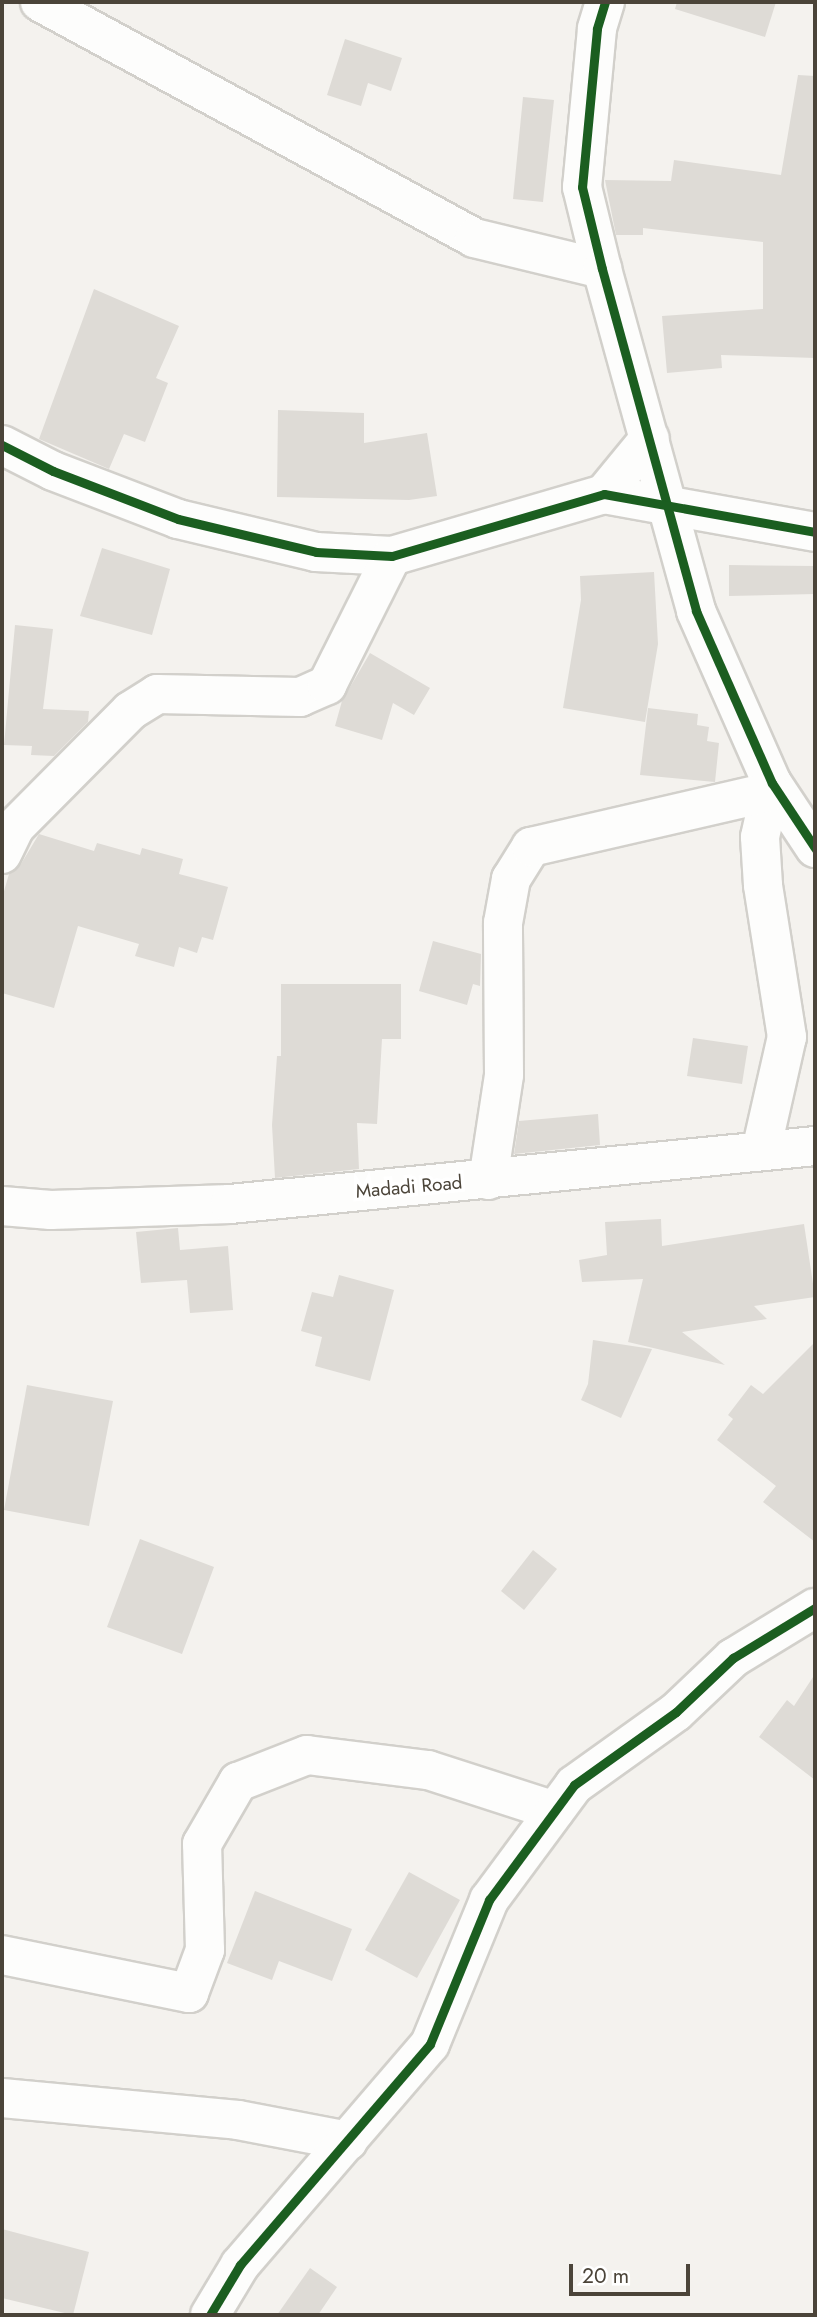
<!DOCTYPE html>
<html>
<head>
<meta charset="utf-8">
<style>
  body { margin:0 }
  #map { position:relative; width:817px; height:2317px; overflow:hidden; background:#f4f2ee; font-family:Jost,sans-serif }
  div>[style] { position:absolute }
  [style*='--x'] { left:calc(var(--x)*1px); top:calc(var(--y)*1px); width:calc(var(--w)*1px); rotate:calc(var(--a)*1deg) }
  .building>* { inset:0; background:#dedbd6 }
  .roads { filter:drop-shadow(2px 0 #d2d0cb) drop-shadow(-2px 0 #d2d0cb) drop-shadow(0 2px #d2d0cb) drop-shadow(0 -2px #d2d0cb) }
  .minor>* { height:38px; margin:-19px; padding:0 19px; transform-origin:19px; border-radius:19px; background:#fdfdfc }
  .cycleway>* { height:9px; margin:-4.5px; padding:0 4.5px; transform-origin:4.5px; border-radius:4.5px; background:#1b5e20 }
  span { translate:-50% -50%; white-space:nowrap; text-align:center; line-height:1.15; -webkit-text-stroke:7px #fff; paint-order:stroke }
  .street-label { font-size:19px; color:#4b4439 }
  .frame { position:absolute; inset:0; border:4px solid #4b4439; pointer-events:none }
  .scale { position:absolute; left:569px; top:2264px; width:121px; height:32px; box-sizing:border-box; border:4px solid #4b4439; border-top:0; padding-left:9px; font-size:21px; line-height:24px; white-space:nowrap; color:#4b4439; -webkit-text-stroke:5px #fff; paint-order:stroke }
</style>
</head>
<body>
<div id="map">
  <div class="building">
    <div style="clip-path:polygon(677px 2px,776px 2px,765px 37px,675px 9px)"></div>
    <div style="clip-path:polygon(345px 39px,402px 58px,391px 91px,368px 83px,361px 106px,327px 95px)"></div>
    <div style="clip-path:polygon(798px 75px,815px 76px,815px 358px,721px 355px,722px 368px,667px 373px,662px 316px,763px 309px,763px 242px,643px 228px,643px 235px,616px 235px,605px 180px,671px 181px,674px 160px,781px 175px)"></div>
    <div style="clip-path:polygon(523px 97px,554px 100px,543px 202px,513px 199px)"></div>
    <div style="clip-path:polygon(94px 289px,179px 326px,156px 378px,168px 383px,145px 442px,124px 434px,109px 469px,39px 439px)"></div>
    <div style="clip-path:polygon(278px 410px,364px 413px,364px 443px,427px 433px,437px 496px,409px 500px,277px 497px)"></div>
    <div style="clip-path:polygon(102px 548px,170px 569px,152px 635px,80px 616px)"></div>
    <div style="clip-path:polygon(729px 565px,815px 566px,815px 594px,729px 596px)"></div>
    <div style="clip-path:polygon(654px 572px,658px 644px,645px 722px,563px 708px,581px 600px,580px 576px)"></div>
    <div style="clip-path:polygon(15px 625px,53px 629px,43px 709px,89px 711px,88px 722px,54px 756px,31px 755px,32px 746px,4px 745px)"></div>
    <div style="clip-path:polygon(370px 653px,430px 688px,414px 715px,393px 703px,382px 740px,335px 726px,342px 701px)"></div>
    <div style="clip-path:polygon(648px 708px,698px 714px,697px 725px,709px 727px,707px 741px,719px 743px,715px 782px,640px 775px)"></div>
    <div style="clip-path:polygon(39px 834px,94px 851px,97px 843px,140px 855px,142px 848px,183px 859px,179px 874px,228px 887px,213px 940px,202px 937px,197px 953px,179px 947px,174px 967px,135px 956px,139px 944px,78px 926px,54px 1008px,2px 993px,2px 898px,9px 874px,21px 864px)"></div>
    <div style="clip-path:polygon(433px 941px,481px 954px,480px 986px,473px 984px,467px 1005px,419px 991px)"></div>
    <div style="clip-path:polygon(281px 984px,401px 984px,401px 1039px,382px 1039px,377px 1124px,357px 1123px,359px 1169px,275px 1178px,272px 1125px,277px 1056px,281px 1056px)"></div>
    <div style="clip-path:polygon(693px 1038px,748px 1046px,742px 1084px,687px 1076px)"></div>
    <div style="clip-path:polygon(598px 1114px,600px 1145px,514px 1154px,519px 1121px)"></div>
    <div style="clip-path:polygon(661px 1219px,662px 1246px,804px 1224px,815px 1297px,754px 1306px,767px 1319px,682px 1332px,725px 1365px,628px 1342px,643px 1279px,582px 1282px,579px 1260px,607px 1255px,605px 1222px)"></div>
    <div style="clip-path:polygon(178px 1228px,180px 1250px,228px 1246px,233px 1310px,190px 1313px,187px 1280px,141px 1283px,136px 1232px)"></div>
    <div style="clip-path:polygon(339px 1275px,394px 1290px,370px 1381px,315px 1366px,322px 1337px,301px 1331px,312px 1292px,333px 1297px)"></div>
    <div style="clip-path:polygon(593px 1340px,652px 1349px,621px 1418px,581px 1400px,588px 1384px)"></div>
    <div style="clip-path:polygon(815px 1342px,815px 1542px,763px 1502px,776px 1486px,717px 1440px,733px 1419px,728px 1415px,751px 1385px,763px 1394px)"></div>
    <div style="clip-path:polygon(27px 1385px,113px 1401px,89px 1526px,4px 1510px)"></div>
    <div style="clip-path:polygon(140px 1539px,214px 1567px,182px 1654px,107px 1627px)"></div>
    <div style="clip-path:polygon(533px 1550px,557px 1569px,524px 1610px,501px 1591px)"></div>
    <div style="clip-path:polygon(815px 1674px,815px 1780px,759px 1737px,787px 1700px,794px 1706px)"></div>
    <div style="clip-path:polygon(409px 1872px,460px 1900px,417px 1978px,365px 1950px)"></div>
    <div style="clip-path:polygon(255px 1891px,352px 1929px,332px 1981px,279px 1961px,272px 1980px,227px 1963px)"></div>
    <div style="clip-path:polygon(2px 2229px,89px 2252px,73px 2315px,2px 2298px)"></div>
    <div style="clip-path:polygon(310px 2268px,337px 2287px,318px 2315px,277px 2315px)"></div>
  </div>
  <div class="roads">
    <div class="minor">
      <div style="--x:40;--y:2;--w:494;--a:28.5"></div>
      <div style="--x:474;--y:238;--w:132;--a:13.6"></div>
      <div style="--x:605;--y:2;--w:28;--a:107"></div>
      <div style="--x:597;--y:29;--w:159;--a:95.4"></div>
      <div style="--x:582;--y:187;--w:84;--a:76.3"></div>
      <div style="--x:602;--y:269;--w:355;--a:74.6"></div>
      <div style="--x:696;--y:611;--w:188;--a:66.2"></div>
      <div style="--x:772;--y:783;--w:78;--a:56.5"></div>
      <div style="--x:2;--y:445;--w:57;--a:27"></div>
      <div style="--x:53;--y:471;--w:134;--a:21"></div>
      <div style="--x:178;--y:519;--w:142;--a:13.4"></div>
      <div style="--x:316;--y:552;--w:76;--a:3"></div>
      <div style="--x:392;--y:556;--w:221;--a:-16.3"></div>
      <div style="--x:604;--y:494;--w:214;--a:10.2"></div>
      <div style="--x:604;--y:494;--w:72;--a:-50.6"></div>
      <div style="--x:2;--y:854;--w:30;--a:-64"></div>
      <div style="--x:15;--y:827;--w:163;--a:-45.2"></div>
      <div style="--x:130;--y:711;--w:32;--a:-32"></div>
      <div style="--x:157;--y:694;--w:143;--a:1.2"></div>
      <div style="--x:300;--y:697;--w:30;--a:-24"></div>
      <div style="--x:327;--y:685;--w:144;--a:-63.3"></div>
      <div style="--x:761;--y:1151;--w:117;--a:-77.2"></div>
      <div style="--x:787;--y:1037;--w:154;--a:-99"></div>
      <div style="--x:763;--y:885;--w:48;--a:-93.6"></div>
      <div style="--x:760;--y:837;--w:55;--a:-77.5"></div>
      <div style="--x:488;--y:1180;--w:106;--a:-81.3"></div>
      <div style="--x:504;--y:1075;--w:152;--a:-90.4"></div>
      <div style="--x:503;--y:923;--w:45;--a:-79.7"></div>
      <div style="--x:511;--y:879;--w:38;--a:-58"></div>
      <div style="--x:531;--y:847;--w:245;--a:-13"></div>
      <div style="--x:2;--y:1206;--w:49;--a:4.7"></div>
      <div style="--x:51;--y:1210;--w:179;--a:-1.9"></div>
      <div style="--x:230;--y:1204;--w:588;--a:-5.66"></div>
      <div style="--x:2;--y:1955;--w:191;--a:11.5"></div>
      <div style="--x:189;--y:1993;--w:46;--a:-69.6"></div>
      <div style="--x:205;--y:1950;--w:106;--a:-91.6"></div>
      <div style="--x:202;--y:1844;--w:72;--a:-59.9"></div>
      <div style="--x:238;--y:1782;--w:74;--a:-21.4"></div>
      <div style="--x:307;--y:1755;--w:122;--a:7.1"></div>
      <div style="--x:428;--y:1770;--w:133;--a:17.9"></div>
      <div style="--x:2;--y:2098;--w:237;--a:5.3"></div>
      <div style="--x:238;--y:2120;--w:112;--a:10.8"></div>
      <div style="--x:210;--y:2315;--w:58;--a:-59"></div>
      <div style="--x:240;--y:2265;--w:291;--a:-49.3"></div>
      <div style="--x:430;--y:2044;--w:156;--a:-67.7"></div>
      <div style="--x:489;--y:1900;--w:143;--a:-53.5"></div>
      <div style="--x:574;--y:1785;--w:125;--a:-35.6"></div>
      <div style="--x:676;--y:1712;--w:79;--a:-43.5"></div>
      <div style="--x:733;--y:1658;--w:96;--a:-31.4"></div>
    </div>
  </div>
  <div class="cycleway">
    <div style="--x:605;--y:2;--w:28;--a:107"></div>
    <div style="--x:597;--y:29;--w:159;--a:95.4"></div>
    <div style="--x:582;--y:187;--w:84;--a:76.3"></div>
    <div style="--x:602;--y:269;--w:355;--a:74.6"></div>
    <div style="--x:696;--y:611;--w:188;--a:66.2"></div>
    <div style="--x:772;--y:783;--w:78;--a:56.5"></div>
    <div style="--x:2;--y:445;--w:57;--a:27"></div>
    <div style="--x:53;--y:471;--w:134;--a:21"></div>
    <div style="--x:178;--y:519;--w:142;--a:13.4"></div>
    <div style="--x:316;--y:552;--w:76;--a:3"></div>
    <div style="--x:392;--y:556;--w:221;--a:-16.3"></div>
    <div style="--x:604;--y:494;--w:214;--a:10.2"></div>
    <div style="--x:210;--y:2315;--w:58;--a:-59"></div>
    <div style="--x:240;--y:2265;--w:291;--a:-49.3"></div>
    <div style="--x:430;--y:2044;--w:156;--a:-67.7"></div>
    <div style="--x:489;--y:1900;--w:143;--a:-53.5"></div>
    <div style="--x:574;--y:1785;--w:125;--a:-35.6"></div>
    <div style="--x:676;--y:1712;--w:79;--a:-43.5"></div>
    <div style="--x:733;--y:1658;--w:96;--a:-31.4"></div>
  </div>
  <div class="street-label">
    <span style="left:409px;top:1187px;rotate:-5deg">Madadi Road</span>
  </div>
  <div class="frame"></div>
  <div class="scale">20 m</div>
</div>
</body>
</html>
